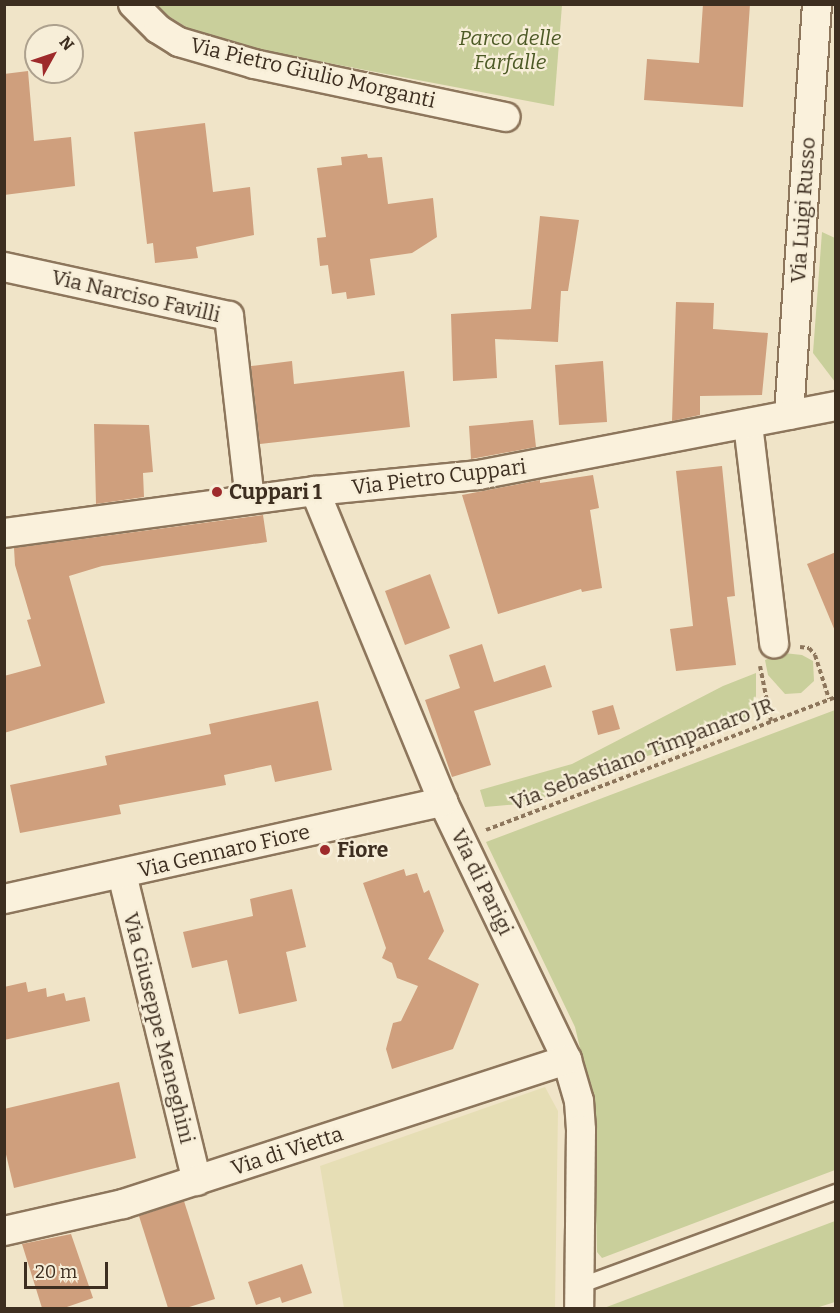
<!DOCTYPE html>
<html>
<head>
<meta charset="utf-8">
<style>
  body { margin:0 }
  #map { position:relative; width:840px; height:1313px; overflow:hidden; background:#f0e4c8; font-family:Bitter,serif }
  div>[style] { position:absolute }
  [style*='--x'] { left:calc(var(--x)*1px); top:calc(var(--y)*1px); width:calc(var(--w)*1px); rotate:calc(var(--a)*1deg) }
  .farmland>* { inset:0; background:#e6deb5 }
  .green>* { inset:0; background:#c9cf9b }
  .building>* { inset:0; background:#cf9f7d }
  .path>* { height:4px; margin-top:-2px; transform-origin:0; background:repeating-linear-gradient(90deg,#8d765c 0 4.5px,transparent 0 7.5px) }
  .roads { filter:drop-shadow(2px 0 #8d765c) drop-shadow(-2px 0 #8d765c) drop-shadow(0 2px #8d765c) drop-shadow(0 -2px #8d765c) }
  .service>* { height:14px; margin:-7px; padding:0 7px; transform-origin:7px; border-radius:7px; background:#faf1dc }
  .minor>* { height:28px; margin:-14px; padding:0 14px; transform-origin:14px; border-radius:14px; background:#faf1dc }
  .dots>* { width:16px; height:16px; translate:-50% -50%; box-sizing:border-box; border:3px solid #f7eed8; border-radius:50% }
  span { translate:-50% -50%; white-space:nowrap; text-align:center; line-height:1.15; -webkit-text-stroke:4.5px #f7eed8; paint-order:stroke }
  .park-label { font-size:21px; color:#4d5a26; font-style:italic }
  .street-label { font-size:21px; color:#3d2e20 }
  .poi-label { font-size:21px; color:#3d2e20; font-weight:700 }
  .left { translate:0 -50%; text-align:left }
  .frame { position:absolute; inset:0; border:6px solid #3d2e20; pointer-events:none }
  .north { position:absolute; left:24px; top:24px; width:60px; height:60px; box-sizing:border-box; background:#f7eed8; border:2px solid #ada18e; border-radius:50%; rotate:50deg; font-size:16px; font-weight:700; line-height:24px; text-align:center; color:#3d2e20 }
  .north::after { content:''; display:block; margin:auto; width:21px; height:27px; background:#9e2a2b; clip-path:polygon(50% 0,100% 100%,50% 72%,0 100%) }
  .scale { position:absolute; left:24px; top:1262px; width:84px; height:27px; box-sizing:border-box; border:3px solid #3d2e20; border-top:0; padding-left:8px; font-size:18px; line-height:21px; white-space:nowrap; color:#3d2e20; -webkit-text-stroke:4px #f7eed8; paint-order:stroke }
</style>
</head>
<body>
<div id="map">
  <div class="farmland">
    <div style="clip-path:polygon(545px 1087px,558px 1111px,555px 1308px,344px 1308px,320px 1166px)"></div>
  </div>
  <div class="green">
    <div style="clip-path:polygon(157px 5px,562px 5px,554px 106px,281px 54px,196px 33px,157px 9px)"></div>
    <div style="clip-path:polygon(822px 232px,835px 238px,835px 382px,813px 353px)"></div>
    <div style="clip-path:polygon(784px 653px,802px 655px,813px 661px,814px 681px,801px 693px,785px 694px,768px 675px,765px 660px)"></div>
    <div style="clip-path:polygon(756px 673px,756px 696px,746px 718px,734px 726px,699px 732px,675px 749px,635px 759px,531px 803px,485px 807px,480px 790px,572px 764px,723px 686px)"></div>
    <div style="clip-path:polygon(835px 710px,835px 1170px,602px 1258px,597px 1252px,593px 1103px,575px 1027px,486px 842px)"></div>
    <div style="clip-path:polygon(835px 1221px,835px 1302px,816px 1308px,604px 1308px)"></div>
  </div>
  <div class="building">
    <div style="clip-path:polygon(703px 4px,750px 4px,743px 107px,644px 100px,647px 59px,699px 63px)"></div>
    <div style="clip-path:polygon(28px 71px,34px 141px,71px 137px,75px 186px,4px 195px,4px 74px)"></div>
    <div style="clip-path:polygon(205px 123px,213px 192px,250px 187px,254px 235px,196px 247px,198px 258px,155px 263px,153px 243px,147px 244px,134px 132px)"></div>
    <div style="clip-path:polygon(367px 154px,368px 158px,382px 157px,388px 204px,433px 198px,437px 237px,412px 253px,370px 259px,375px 295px,347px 299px,346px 292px,332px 294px,328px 265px,320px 266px,317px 238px,326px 237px,317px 168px,342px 165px,341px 157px)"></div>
    <div style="clip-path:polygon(540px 216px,579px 220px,568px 291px,561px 291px,558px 342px,495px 339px,497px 378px,453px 381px,451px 314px,531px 309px)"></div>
    <div style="clip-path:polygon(676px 302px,714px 303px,713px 329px,768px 333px,762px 395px,700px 396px,700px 415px,672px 421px)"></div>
    <div style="clip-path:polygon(292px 361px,294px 384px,404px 371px,410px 427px,260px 444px,251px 366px)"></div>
    <div style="clip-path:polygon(603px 361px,607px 422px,559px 425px,555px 365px)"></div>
    <div style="clip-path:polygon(533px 420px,536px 447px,471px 459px,469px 426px)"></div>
    <div style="clip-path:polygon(94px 424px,149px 425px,153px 472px,143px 473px,144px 497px,96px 504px)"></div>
    <div style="clip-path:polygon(722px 466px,735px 596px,727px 597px,736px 665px,676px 671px,670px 629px,693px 626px,676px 471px)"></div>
    <div style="clip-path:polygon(593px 475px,599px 508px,590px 510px,602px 588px,582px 592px,581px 589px,498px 614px,462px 495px,540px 480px,540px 483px)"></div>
    <div style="clip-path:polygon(263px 515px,267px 542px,102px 566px,69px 576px,105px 703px,4px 733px,4px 676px,41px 666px,27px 620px,31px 619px,15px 565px,14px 548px)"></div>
    <div style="clip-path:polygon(836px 552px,836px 631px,835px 631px,807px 564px)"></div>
    <div style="clip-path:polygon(430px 574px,450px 628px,405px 645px,385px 591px)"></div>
    <div style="clip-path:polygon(482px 644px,494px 682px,545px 665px,552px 687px,474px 711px,491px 765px,452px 777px,425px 700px,460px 688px,449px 655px)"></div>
    <div style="clip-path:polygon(318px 701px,332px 770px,275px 782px,271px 765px,224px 775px,226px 785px,119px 805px,121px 814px,20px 833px,10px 785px,107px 765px,105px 756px,211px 734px,209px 724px)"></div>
    <div style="clip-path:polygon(613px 705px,620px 729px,598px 735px,592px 711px)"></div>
    <div style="clip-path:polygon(404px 869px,406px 876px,417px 873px,424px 893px,429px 890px,444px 931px,428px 959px,479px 984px,453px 1049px,392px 1069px,386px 1049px,393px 1023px,401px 1021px,418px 986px,397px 978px,392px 963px,382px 958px,386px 948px,363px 883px)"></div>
    <div style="clip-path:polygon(292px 889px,306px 947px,286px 952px,297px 1001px,239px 1014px,227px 960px,192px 968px,183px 932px,253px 916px,250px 899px)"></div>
    <div style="clip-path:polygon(26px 982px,28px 992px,46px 988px,47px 997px,64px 993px,66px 1001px,85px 997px,90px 1021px,4px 1040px,4px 987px)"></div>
    <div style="clip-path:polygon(119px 1082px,136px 1158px,14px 1188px,4px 1146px,4px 1109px)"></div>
    <div style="clip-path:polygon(184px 1201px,215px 1299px,186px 1308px,168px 1308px,139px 1216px)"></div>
    <div style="clip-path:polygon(71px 1234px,93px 1298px,64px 1308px,42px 1308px,22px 1244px)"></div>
    <div style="clip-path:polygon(302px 1264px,312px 1293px,282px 1303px,280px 1297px,256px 1305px,248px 1282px)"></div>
  </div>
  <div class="path">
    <div style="--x:800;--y:647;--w:9;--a:6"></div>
    <div style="--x:809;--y:648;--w:9;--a:49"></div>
    <div style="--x:815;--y:655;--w:46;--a:72.3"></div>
    <div style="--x:760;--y:666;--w:56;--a:78.7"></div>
    <div style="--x:486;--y:830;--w:374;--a:-20.8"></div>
  </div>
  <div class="roads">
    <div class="service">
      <div style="--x:579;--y:1286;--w:274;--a:-20.1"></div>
    </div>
    <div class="minor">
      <div style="--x:133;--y:4;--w:35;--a:45"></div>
      <div style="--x:158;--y:29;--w:25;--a:32"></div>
      <div style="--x:179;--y:42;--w:78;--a:16.3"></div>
      <div style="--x:254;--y:64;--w:257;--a:11.9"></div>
      <div style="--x:4;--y:267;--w:230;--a:12.3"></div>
      <div style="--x:229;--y:316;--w:184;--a:83.5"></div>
      <div style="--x:789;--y:415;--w:412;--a:-86.1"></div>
      <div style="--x:748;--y:424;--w:221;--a:83.2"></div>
      <div style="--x:315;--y:491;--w:336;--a:67.6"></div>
      <div style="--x:443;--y:802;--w:286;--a:64.3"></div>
      <div style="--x:567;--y:1060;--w:43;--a:73.7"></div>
      <div style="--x:579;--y:1101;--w:29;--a:86"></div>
      <div style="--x:581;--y:1130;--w:178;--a:90.6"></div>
      <div style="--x:4;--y:533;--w:314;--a:-7.7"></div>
      <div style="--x:315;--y:491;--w:164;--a:-5.6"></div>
      <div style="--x:478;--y:475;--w:365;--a:-10.9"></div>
      <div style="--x:122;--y:874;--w:316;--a:76.3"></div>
      <div style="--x:4;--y:899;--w:450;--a:-12.5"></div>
      <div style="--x:4;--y:1231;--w:122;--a:-12.8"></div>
      <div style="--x:123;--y:1204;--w:467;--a:-18"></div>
    </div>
  </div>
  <div class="dots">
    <div style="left:217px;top:492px;background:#9e2a2b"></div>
    <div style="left:325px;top:850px;background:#9e2a2b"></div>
  </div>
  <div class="park-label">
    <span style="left:510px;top:50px">Parco delle<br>Farfalle</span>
  </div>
  <div class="street-label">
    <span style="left:313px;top:73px;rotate:13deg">Via Pietro Giulio Morganti</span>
    <span style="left:803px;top:210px;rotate:-86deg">Via Luigi Russo</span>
    <span style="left:136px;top:296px;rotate:13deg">Via Narciso Favilli</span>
    <span style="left:439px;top:477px;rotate:-7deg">Via Pietro Cuppari</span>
    <span style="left:642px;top:754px;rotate:-21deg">Via Sebastiano Timpanaro JR</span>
    <span style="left:224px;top:851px;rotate:-13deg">Via Gennaro Fiore</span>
    <span style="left:482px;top:882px;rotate:64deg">Via di Parigi</span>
    <span style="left:159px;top:1028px;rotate:76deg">Via Giuseppe Meneghini</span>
    <span style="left:287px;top:1151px;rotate:-18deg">Via di Vietta</span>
  </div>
  <div class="poi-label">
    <span class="left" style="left:229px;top:492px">Cuppari 1</span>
    <span class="left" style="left:337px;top:850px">Fiore</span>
  </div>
  <div class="frame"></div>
  <div class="north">N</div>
  <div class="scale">20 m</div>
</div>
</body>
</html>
